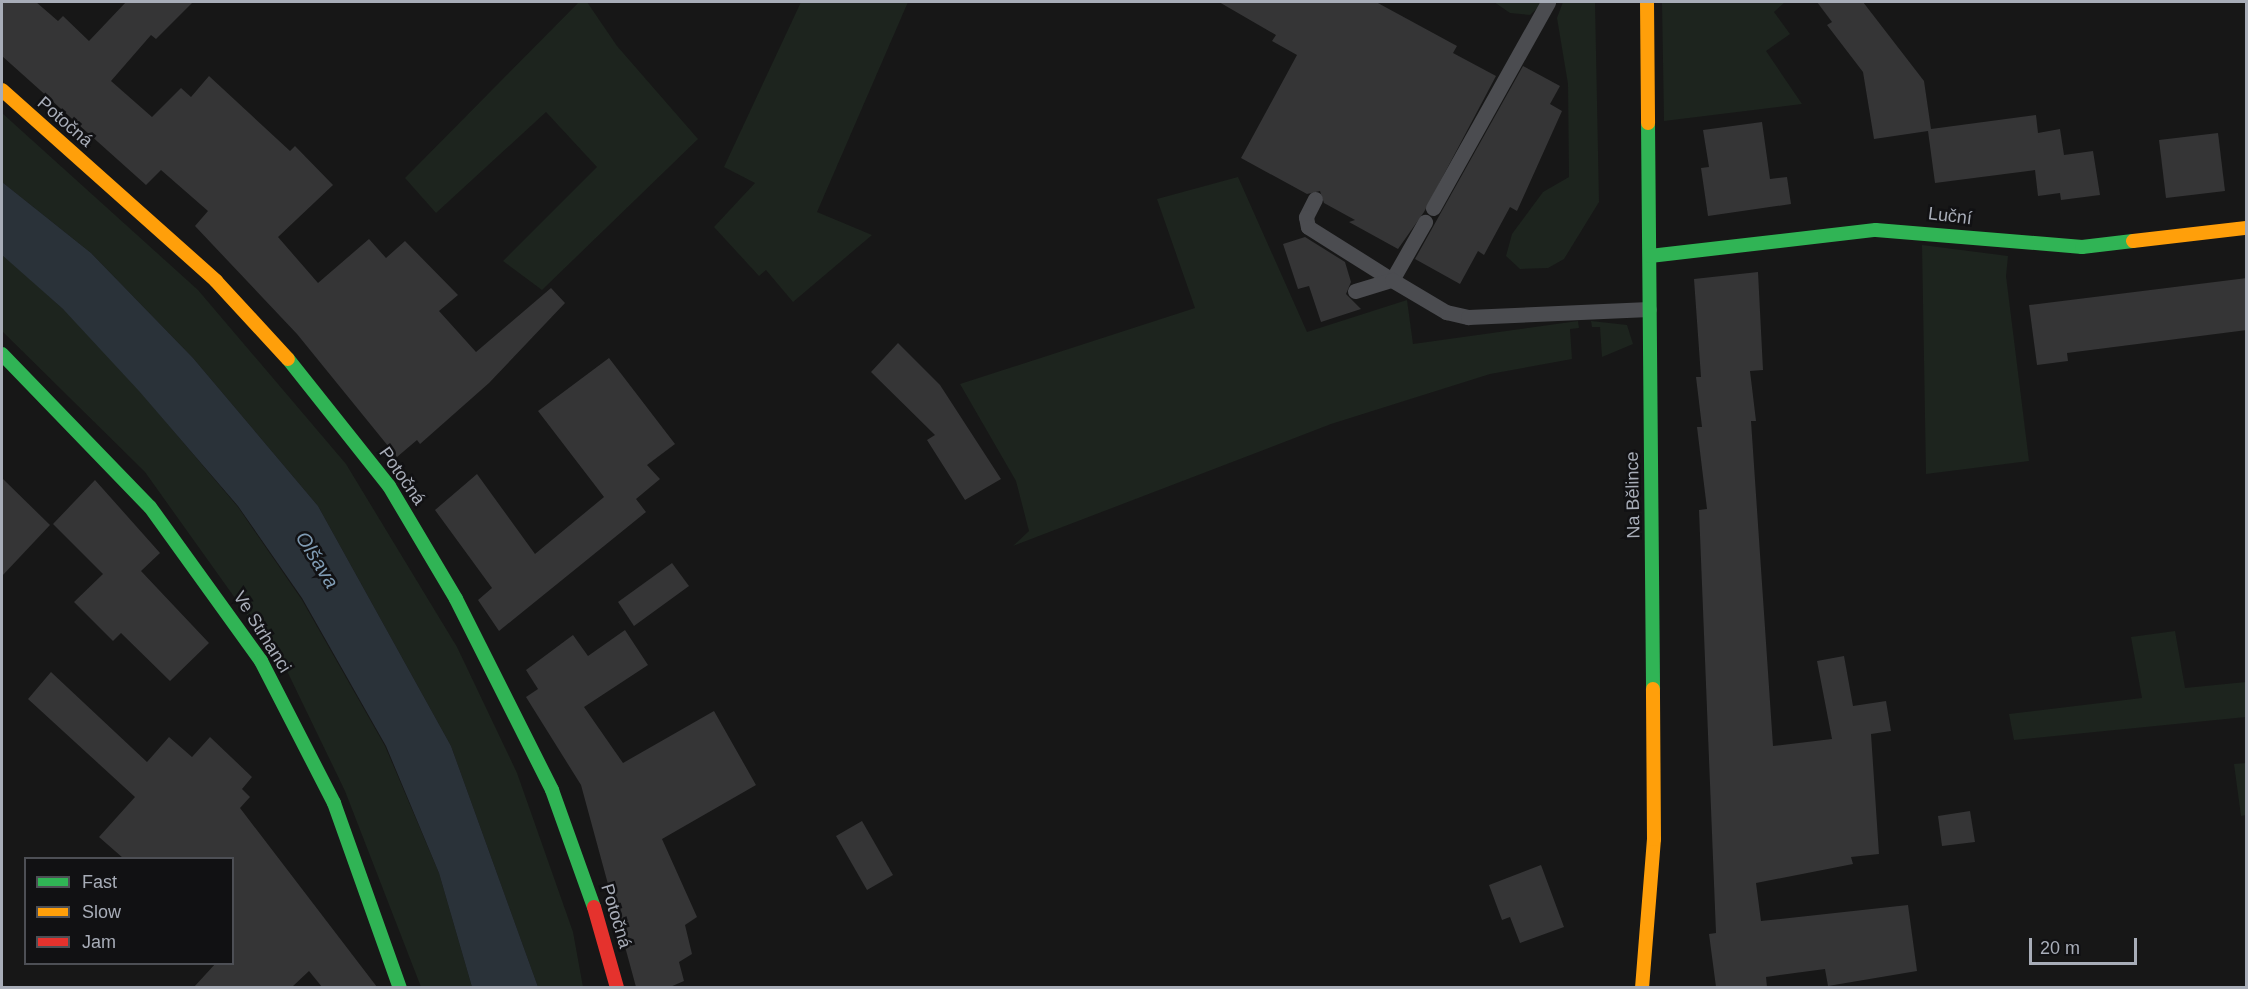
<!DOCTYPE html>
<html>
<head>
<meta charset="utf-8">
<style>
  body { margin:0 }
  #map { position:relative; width:2248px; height:989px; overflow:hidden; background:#171717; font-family:Helvetica,sans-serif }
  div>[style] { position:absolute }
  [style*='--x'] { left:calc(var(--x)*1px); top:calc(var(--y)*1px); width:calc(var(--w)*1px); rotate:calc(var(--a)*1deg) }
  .green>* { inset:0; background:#1d241e }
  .water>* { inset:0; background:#2a3239 }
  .building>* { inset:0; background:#353536 }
  .lane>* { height:15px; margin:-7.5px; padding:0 7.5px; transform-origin:7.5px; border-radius:7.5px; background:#4b4c50 }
  .fast>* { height:14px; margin:-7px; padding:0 7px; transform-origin:7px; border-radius:7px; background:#30b455 }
  .slow>* { height:14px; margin:-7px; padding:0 7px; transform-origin:7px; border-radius:7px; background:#ff9f0a }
  .jam>* { height:14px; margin:-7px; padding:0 7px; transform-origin:7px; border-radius:7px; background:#e5322d }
  span { translate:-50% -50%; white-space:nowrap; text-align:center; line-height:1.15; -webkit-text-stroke:5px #111113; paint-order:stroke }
  .street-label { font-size:18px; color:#a8adb8 }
  .water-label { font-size:20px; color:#7f9bb3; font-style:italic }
  .frame { position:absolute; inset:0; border:3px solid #a8adb8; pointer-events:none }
  .legend { position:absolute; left:24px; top:857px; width:210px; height:108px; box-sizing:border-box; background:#111113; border:2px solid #4d4f55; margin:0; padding:8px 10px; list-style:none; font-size:18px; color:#a8adb8 }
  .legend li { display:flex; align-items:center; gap:12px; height:30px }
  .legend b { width:30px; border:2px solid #4d4f55 }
  .scale { position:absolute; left:2029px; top:938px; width:108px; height:27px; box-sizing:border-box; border:3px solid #a8adb8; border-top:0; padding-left:8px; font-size:18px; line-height:21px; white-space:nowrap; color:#a8adb8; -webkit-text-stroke:4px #111113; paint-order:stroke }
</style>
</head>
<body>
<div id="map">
  <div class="green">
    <div style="clip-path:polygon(579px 2px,587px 2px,617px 46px,698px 139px,542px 290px,503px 261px,597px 167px,546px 112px,436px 213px,405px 178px)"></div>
    <div style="clip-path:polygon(801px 2px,908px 2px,817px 212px,872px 235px,793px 302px,766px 270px,759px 276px,714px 227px,755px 183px,724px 167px)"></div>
    <div style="clip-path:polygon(1494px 2px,1544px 2px,1530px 15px,1510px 13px)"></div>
    <div style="clip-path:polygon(1563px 2px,1595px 2px,1599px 202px,1564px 259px,1548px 268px,1520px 269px,1506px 256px,1512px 234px,1543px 192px,1569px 177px,1568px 84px,1557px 18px)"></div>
    <div style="clip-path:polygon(1662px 2px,1785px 2px,1774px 12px,1790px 34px,1766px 51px,1802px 104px,1664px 121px)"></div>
    <div style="clip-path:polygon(2px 113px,198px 290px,346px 464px,457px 647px,517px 773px,573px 932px,583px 987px,538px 987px,451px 746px,318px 506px,193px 358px,91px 253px,2px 182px)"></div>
    <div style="clip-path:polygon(1238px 177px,1307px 332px,1407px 300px,1413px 344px,1578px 321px,1579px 328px,1570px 329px,1572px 359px,1490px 374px,1331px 424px,1013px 546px,1029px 531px,1016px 481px,960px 384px,1195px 308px,1157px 199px)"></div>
    <div style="clip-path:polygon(1922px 245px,2008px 256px,2006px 276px,2029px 461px,1926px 474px)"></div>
    <div style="clip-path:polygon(2px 254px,93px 336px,238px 507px,302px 600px,385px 746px,439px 873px,472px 987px,421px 987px,345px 791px,287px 671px,145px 472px,2px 331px)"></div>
    <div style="clip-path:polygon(1591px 321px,1627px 325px,1633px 344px,1602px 357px,1600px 327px,1592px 327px)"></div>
    <div style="clip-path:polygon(2175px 631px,2185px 688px,2246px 682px,2246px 717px,2014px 740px,2009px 714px,2142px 698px,2131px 637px)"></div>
    <div style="clip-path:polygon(2246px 763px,2246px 815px,2241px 816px,2234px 764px)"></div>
  </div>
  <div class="water">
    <div style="clip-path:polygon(2px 182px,91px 253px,193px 358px,318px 506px,451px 746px,538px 987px,472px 987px,439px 873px,386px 746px,302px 598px,238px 506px,139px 391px,63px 309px,2px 255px)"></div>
  </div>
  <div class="building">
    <div style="clip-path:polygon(2px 2px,36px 2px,58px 21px,63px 16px,89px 41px,126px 2px,193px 2px,156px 39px,151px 35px,111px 81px,152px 117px,181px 88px,191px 97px,209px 76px,290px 151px,295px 146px,333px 185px,278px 237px,318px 283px,369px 239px,386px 258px,405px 241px,458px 295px,439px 311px,476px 352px,551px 288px,565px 303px,489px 383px,420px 444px,417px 440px,397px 457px,297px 334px,195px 226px,208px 211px,161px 170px,146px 185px,2px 56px)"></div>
    <div style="clip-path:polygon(1219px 2px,1376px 2px,1457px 46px,1453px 53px,1496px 76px,1424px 212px,1398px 249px,1349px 222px,1355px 220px,1324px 203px,1320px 191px,1307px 194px,1241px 158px,1297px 55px,1272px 41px,1276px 35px)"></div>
    <div style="clip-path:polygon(1817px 2px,1863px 2px,1924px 81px,1931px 129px,2036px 115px,2038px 133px,2060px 129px,2064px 155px,2093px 151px,2100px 195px,2061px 200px,2060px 193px,2038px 196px,2035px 170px,1935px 183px,1928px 131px,1874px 139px,1863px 72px,1827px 25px,1832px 22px)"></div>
    <div style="clip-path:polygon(1523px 66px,1560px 86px,1550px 104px,1562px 111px,1517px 211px,1510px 207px,1484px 255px,1478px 251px,1460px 284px,1415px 259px)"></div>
    <div style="clip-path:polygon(1762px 122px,1770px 179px,1787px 177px,1791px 204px,1708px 216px,1701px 168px,1709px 167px,1703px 130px)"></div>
    <div style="clip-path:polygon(2218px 133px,2225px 191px,2166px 198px,2159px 140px)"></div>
    <div style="clip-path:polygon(1305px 237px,1345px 262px,1351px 282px,1346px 294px,1361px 309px,1321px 322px,1309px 286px,1298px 289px,1283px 244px)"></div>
    <div style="clip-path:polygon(1758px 272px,1763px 370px,1750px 371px,1756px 421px,1751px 421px,1773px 746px,1832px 739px,1817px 661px,1844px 656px,1853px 706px,1886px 701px,1891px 731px,1871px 734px,1879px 854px,1851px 857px,1853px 864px,1756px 883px,1761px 921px,1908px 905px,1917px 971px,1828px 986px,1825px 969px,1766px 977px,1767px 987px,1716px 987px,1709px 934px,1716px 933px,1699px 510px,1707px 509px,1697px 427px,1702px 427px,1696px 377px,1701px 377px,1694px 279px)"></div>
    <div style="clip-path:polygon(2247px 278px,2247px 330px,2067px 353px,2068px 361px,2037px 365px,2029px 305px)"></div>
    <div style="clip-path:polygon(898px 343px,940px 385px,1001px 479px,965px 500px,927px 440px,935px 435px,871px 372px)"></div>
    <div style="clip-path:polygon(609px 358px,675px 444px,647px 465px,660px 479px,636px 499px,646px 512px,499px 631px,478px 600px,492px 588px,435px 510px,477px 474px,535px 554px,604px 497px,538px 411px)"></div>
    <div style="clip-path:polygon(2px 478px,50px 525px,2px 576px)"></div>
    <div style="clip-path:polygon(95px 480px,160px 553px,141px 571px,209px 643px,170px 681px,121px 633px,113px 641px,74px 602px,103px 574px,53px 524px)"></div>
    <div style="clip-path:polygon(672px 563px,689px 586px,634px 626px,618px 602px)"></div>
    <div style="clip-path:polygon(625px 630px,648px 665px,584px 707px,623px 763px,714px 711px,756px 785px,662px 839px,697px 917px,685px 925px,692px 954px,679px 962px,684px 981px,670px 987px,636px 987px,581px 785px,526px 697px,538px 689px,526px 670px,573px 635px,588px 656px)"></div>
    <div style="clip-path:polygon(51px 672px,147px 762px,169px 737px,192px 757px,210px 737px,252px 777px,242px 789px,250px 797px,240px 808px,377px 987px,322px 987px,309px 971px,292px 987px,194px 987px,216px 963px,232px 963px,232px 858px,123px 858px,99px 837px,135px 797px,28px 699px)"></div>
    <div style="clip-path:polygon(1970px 811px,1975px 842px,1942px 846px,1938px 816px)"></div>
    <div style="clip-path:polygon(862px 821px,893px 875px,867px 890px,836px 836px)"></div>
    <div style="clip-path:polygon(1541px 865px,1564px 927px,1520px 943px,1510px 917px,1502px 920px,1489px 885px)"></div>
  </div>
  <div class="lane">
    <div style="--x:1315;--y:199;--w:20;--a:117"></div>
    <div style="--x:1306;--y:217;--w:10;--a:79"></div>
    <div style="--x:1308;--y:227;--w:99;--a:32.2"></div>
    <div style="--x:1392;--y:280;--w:67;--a:-60.4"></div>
    <div style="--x:1433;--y:208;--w:236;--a:-60.8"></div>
    <div style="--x:1355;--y:291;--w:39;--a:-17"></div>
    <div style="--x:1392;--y:280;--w:63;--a:30.7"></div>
    <div style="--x:1446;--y:312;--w:23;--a:13"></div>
    <div style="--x:1468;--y:317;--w:181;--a:-2.5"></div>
  </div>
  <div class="fast">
    <div style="--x:1648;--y:123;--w:566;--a:89.49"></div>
    <div style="--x:1650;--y:256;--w:227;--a:-6.6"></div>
    <div style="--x:1876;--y:230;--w:207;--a:4.7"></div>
    <div style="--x:2082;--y:247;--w:51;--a:-6.7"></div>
    <div style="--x:2;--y:354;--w:213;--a:46"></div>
    <div style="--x:150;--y:507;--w:190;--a:54.2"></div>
    <div style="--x:261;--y:661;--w:160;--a:62.8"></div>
    <div style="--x:334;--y:803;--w:196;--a:70.4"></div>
    <div style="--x:288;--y:359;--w:162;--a:51.5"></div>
    <div style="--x:389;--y:486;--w:131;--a:59.3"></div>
    <div style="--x:456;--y:599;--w:214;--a:63.3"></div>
    <div style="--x:552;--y:790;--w:124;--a:70.3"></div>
  </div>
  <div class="slow">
    <div style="--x:1647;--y:2;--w:121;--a:89.5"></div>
    <div style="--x:2;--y:90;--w:287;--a:41.7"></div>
    <div style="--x:216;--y:281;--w:106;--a:47.3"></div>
    <div style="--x:2133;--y:241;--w:114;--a:-6.6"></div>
    <div style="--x:1642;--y:988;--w:149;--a:-85.4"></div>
    <div style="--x:1654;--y:839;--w:150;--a:-90.4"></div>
  </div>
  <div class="jam">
    <div style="--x:594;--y:907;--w:84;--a:74.1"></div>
  </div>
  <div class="street-label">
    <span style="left:65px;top:122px;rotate:41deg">Potočná</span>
    <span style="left:1950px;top:216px;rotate:7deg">Luční</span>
    <span style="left:402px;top:476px;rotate:55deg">Potočná</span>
    <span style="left:1633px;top:495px;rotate:-91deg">Na Bělince</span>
    <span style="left:262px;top:632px;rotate:58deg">Ve Strhanci</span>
    <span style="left:616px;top:916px;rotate:73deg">Potočná</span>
  </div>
  <div class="water-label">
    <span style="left:317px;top:560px;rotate:58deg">Olšava</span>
  </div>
  <div class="frame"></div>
  <ul class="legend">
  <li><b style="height:8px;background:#30b455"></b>Fast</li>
  <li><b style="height:8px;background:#ff9f0a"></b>Slow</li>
  <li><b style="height:8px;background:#e5322d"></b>Jam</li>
  </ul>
  <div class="scale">20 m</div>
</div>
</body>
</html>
